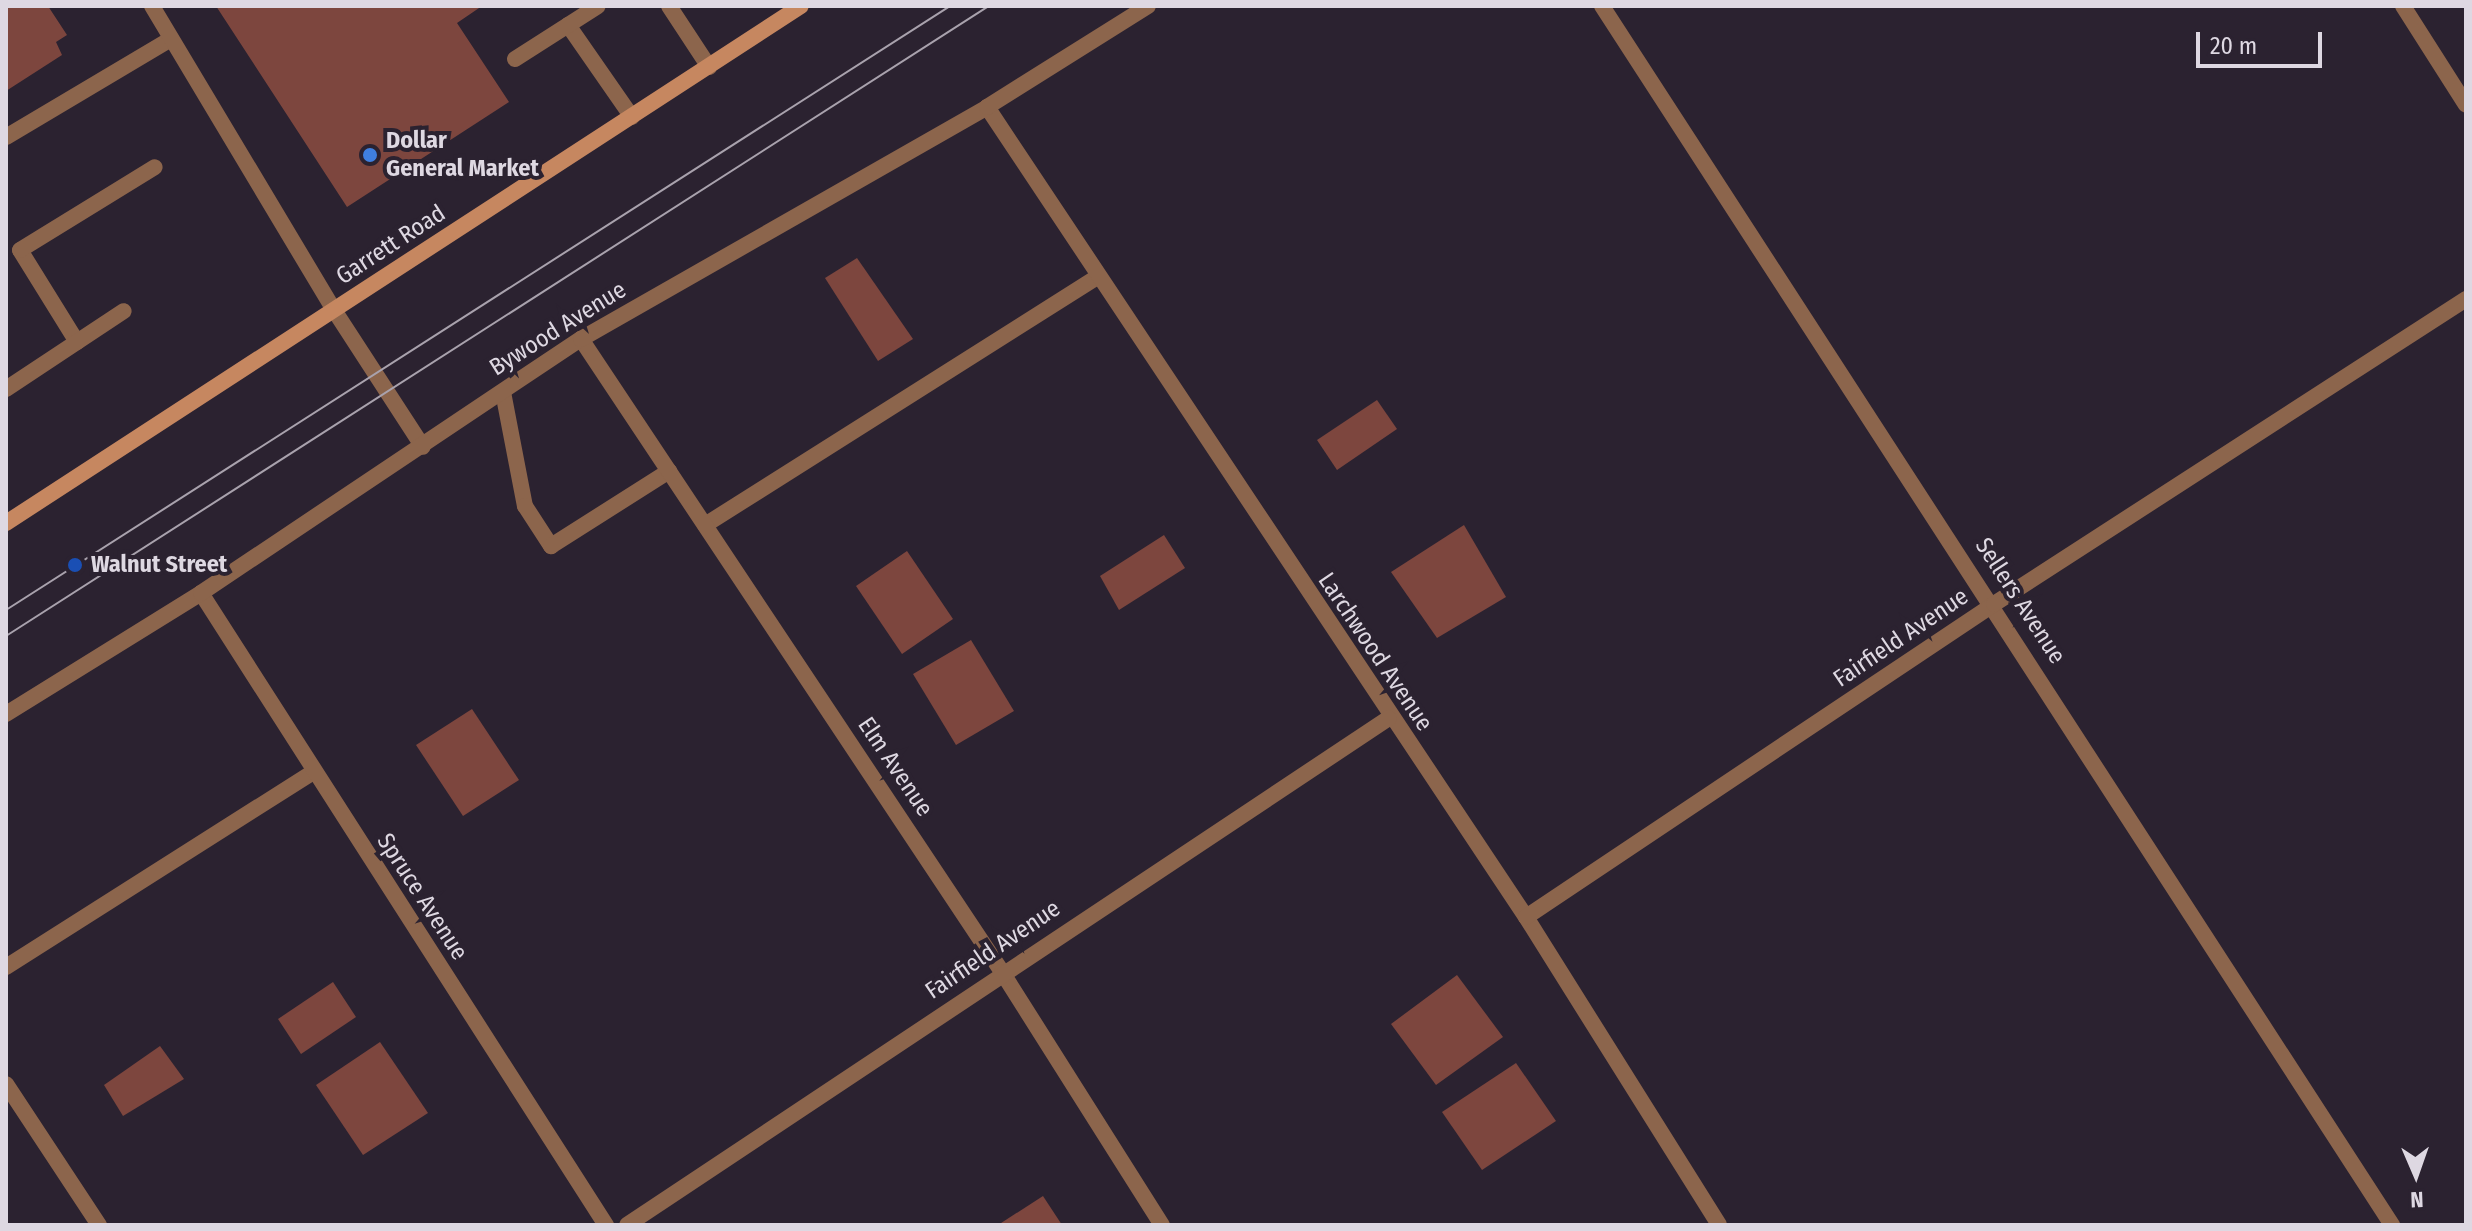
<!DOCTYPE html>
<html>
<head>
<meta charset="utf-8">
<style>
  body { margin:0 }
  #map { position:relative; width:2472px; height:1231px; overflow:hidden; background:#2b2230; font-family:"Fira Sans Condensed",sans-serif }
  div>[style] { position:absolute }
  [style*='--x'] { left:calc(var(--x)*1px); top:calc(var(--y)*1px); width:calc(var(--w)*1px); rotate:calc(var(--a)*1deg) }
  .building>* { inset:0; background:#7d463e }
  .service>* { height:16px; margin:-8px; padding:0 8px; transform-origin:8px; border-radius:8px; background:#8c654c }
  .minor>* { height:16px; margin:-8px; padding:0 8px; transform-origin:8px; border-radius:8px; background:#8c654c }
  .tertiary>* { height:16px; margin:-8px; padding:0 8px; transform-origin:8px; border-radius:8px; background:#8c654c }
  .secondary>* { height:16px; margin:-8px; padding:0 8px; transform-origin:8px; border-radius:8px; background:#c68760 }
  .tram>* { height:2px; margin:-1px; padding:0 1px; transform-origin:1px; border-radius:1px; background:#a9a2ad }
  .dots>* { width:22px; height:22px; translate:-50% -50%; box-sizing:border-box; border:4px solid #2b2230; border-radius:50% }
  span { translate:-50% -50%; white-space:nowrap; text-align:center; line-height:1.15; -webkit-text-stroke:8px #2b2230; paint-order:stroke }
  .poi-label { font-size:24px; color:#ded8e2; font-weight:700 }
  .left { translate:0 -50%; text-align:left }
  .street-label { font-size:24px; color:#ded8e2 }
  .frame { position:absolute; inset:0; border:8px solid #ded8e2; pointer-events:none }
  .north { position:absolute; left:2376px; top:1135px; width:80px; height:80px; -webkit-text-stroke:6px #2b2230; paint-order:stroke; rotate:178deg; font-size:22px; font-weight:700; line-height:32px; text-align:center; color:#ded8e2 }
  .north::after { content:''; display:block; margin:auto; width:28px; height:36px; background:#ded8e2; clip-path:polygon(50% 0,100% 100%,50% 72%,0 100%) }
  .scale { position:absolute; left:2196px; top:32px; width:126px; height:36px; box-sizing:border-box; border:4px solid #ded8e2; border-top:0; padding-left:10px; font-size:24px; line-height:28px; white-space:nowrap; color:#ded8e2; -webkit-text-stroke:6px #2b2230; paint-order:stroke }
</style>
</head>
<body>
<div id="map">
  <div class="building">
    <div style="clip-path:polygon(6px 6px,48px 6px,67px 35px,56px 42px,62px 55px,6px 91px)"></div>
    <div style="clip-path:polygon(216px 6px,482px 6px,457px 23px,509px 102px,347px 207px)"></div>
    <div style="clip-path:polygon(857px 258px,913px 339px,878px 361px,825px 278px)"></div>
    <div style="clip-path:polygon(1377px 400px,1397px 429px,1337px 470px,1317px 440px)"></div>
    <div style="clip-path:polygon(1464px 525px,1506px 597px,1437px 638px,1391px 572px)"></div>
    <div style="clip-path:polygon(1164px 535px,1185px 568px,1119px 610px,1100px 576px)"></div>
    <div style="clip-path:polygon(907px 551px,953px 619px,902px 654px,856px 586px)"></div>
    <div style="clip-path:polygon(971px 640px,1014px 711px,956px 745px,913px 674px)"></div>
    <div style="clip-path:polygon(472px 709px,519px 780px,463px 816px,416px 745px)"></div>
    <div style="clip-path:polygon(1457px 975px,1503px 1037px,1436px 1085px,1391px 1024px)"></div>
    <div style="clip-path:polygon(333px 982px,356px 1017px,301px 1054px,278px 1019px)"></div>
    <div style="clip-path:polygon(380px 1042px,428px 1113px,363px 1155px,316px 1085px)"></div>
    <div style="clip-path:polygon(160px 1046px,184px 1079px,123px 1116px,104px 1085px)"></div>
    <div style="clip-path:polygon(1516px 1063px,1556px 1121px,1482px 1170px,1442px 1112px)"></div>
    <div style="clip-path:polygon(1043px 1196px,1062px 1225px,998px 1225px)"></div>
  </div>
  <div class="service">
    <div style="--x:669;--y:6;--w:73;--a:56.7"></div>
    <div style="--x:568;--y:25;--w:112;--a:55.2"></div>
    <div style="--x:515;--y:59;--w:98;--a:-32.6"></div>
    <div style="--x:77;--y:342;--w:108;--a:-121.8"></div>
    <div style="--x:20;--y:250;--w:158;--a:-31.6"></div>
    <div style="--x:6;--y:389;--w:141;--a:-33.5"></div>
    <div style="--x:503;--y:392;--w:116;--a:79.1"></div>
    <div style="--x:525;--y:506;--w:48;--a:57"></div>
    <div style="--x:551;--y:546;--w:140;--a:-32.4"></div>
    <div style="--x:705;--y:525;--w:465;--a:-32.3"></div>
    <div style="--x:6;--y:967;--w:364;--a:-32.4"></div>
  </div>
  <div class="minor">
    <div style="--x:1602;--y:6;--w:1453;--a:57.05"></div>
    <div style="--x:2403;--y:6;--w:117;--a:57.5"></div>
    <div style="--x:987;--y:107;--w:973;--a:56.36"></div>
    <div style="--x:1526;--y:917;--w:363;--a:57.9"></div>
    <div style="--x:6;--y:137;--w:192;--a:-30.7"></div>
    <div style="--x:334;--y:310;--w:163;--a:57"></div>
    <div style="--x:581;--y:339;--w:760;--a:56.37"></div>
    <div style="--x:1002;--y:972;--w:299;--a:57.7"></div>
    <div style="--x:201;--y:593;--w:751;--a:57.35"></div>
    <div style="--x:6;--y:714;--w:229;--a:-31.8"></div>
    <div style="--x:201;--y:593;--w:457;--a:-33.8"></div>
    <div style="--x:581;--y:339;--w:468;--a:-29.7"></div>
    <div style="--x:987;--y:107;--w:190;--a:-32.1"></div>
    <div style="--x:1526;--y:917;--w:563;--a:-33.77"></div>
    <div style="--x:1994;--y:604;--w:562;--a:-32.87"></div>
    <div style="--x:6;--y:1084;--w:169;--a:56.6"></div>
    <div style="--x:627;--y:1225;--w:915;--a:-33.64"></div>
  </div>
  <div class="tertiary">
    <div style="--x:152;--y:6;--w:354;--a:59.1"></div>
  </div>
  <div class="secondary">
    <div style="--x:6;--y:523;--w:948;--a:-33.04"></div>
  </div>
  <div class="tram">
    <div style="--x:6;--y:610;--w:1121;--a:-32.61"></div>
    <div style="--x:6;--y:636;--w:1168;--a:-32.66"></div>
  </div>
  <div class="dots">
    <div style="left:370px;top:155px;background:#3f7fe0"></div>
    <div style="left:75px;top:565px;background:#1a4fb4"></div>
  </div>
  <div class="poi-label">
    <span class="left" style="left:386px;top:155px">Dollar<br>General Market</span>
    <span class="left" style="left:91px;top:565px">Walnut Street</span>
  </div>
  <div class="street-label">
    <span style="left:391px;top:245px;rotate:-33deg">Garrett Road</span>
    <span style="left:558px;top:329px;rotate:-32deg">Bywood Avenue</span>
    <span style="left:2020px;top:601px;rotate:57deg">Sellers Avenue</span>
    <span style="left:1901px;top:638px;rotate:-34deg">Fairfield Avenue</span>
    <span style="left:1375px;top:652px;rotate:56deg">Larchwood Avenue</span>
    <span style="left:895px;top:767px;rotate:56deg">Elm Avenue</span>
    <span style="left:422px;top:897px;rotate:57deg">Spruce Avenue</span>
    <span style="left:993px;top:950px;rotate:-34deg">Fairfield Avenue</span>
  </div>
  <div class="frame"></div>
  <div class="north">N</div>
  <div class="scale">20 m</div>
</div>
</body>
</html>
